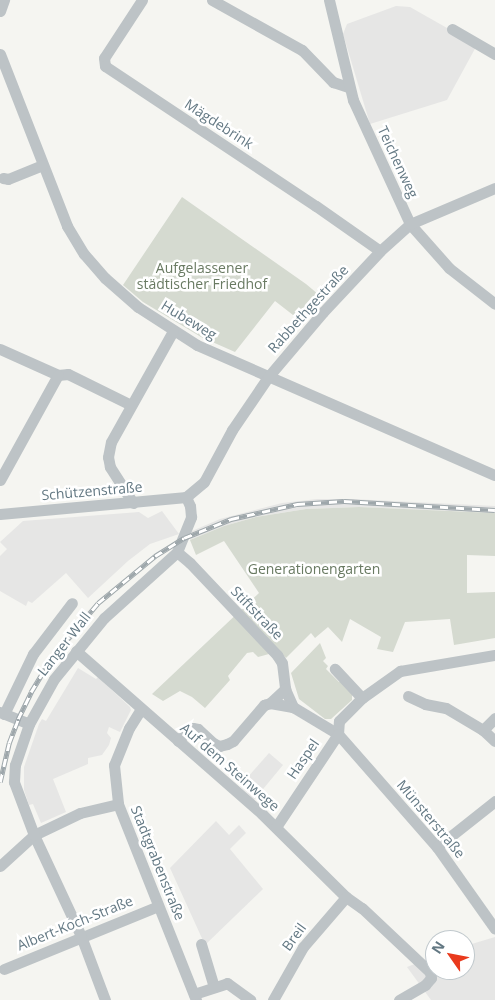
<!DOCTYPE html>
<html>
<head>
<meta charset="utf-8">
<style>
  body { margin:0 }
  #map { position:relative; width:495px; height:1000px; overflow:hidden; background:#f5f5f1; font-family:"Open Sans",sans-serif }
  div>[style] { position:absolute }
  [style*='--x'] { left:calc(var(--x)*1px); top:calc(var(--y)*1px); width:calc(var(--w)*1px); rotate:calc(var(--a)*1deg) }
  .built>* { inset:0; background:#e6e6e5 }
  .green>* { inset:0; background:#d5dad0 }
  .minor>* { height:11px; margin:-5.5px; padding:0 5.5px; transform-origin:5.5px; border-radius:5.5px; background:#bdc3c6 }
  .rail>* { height:4.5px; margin-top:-2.25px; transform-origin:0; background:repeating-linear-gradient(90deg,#fff 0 8px,#9ea7ab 0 16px); box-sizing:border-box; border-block:1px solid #9ea7ab }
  span { translate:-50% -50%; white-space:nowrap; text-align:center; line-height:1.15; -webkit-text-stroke:5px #fff; paint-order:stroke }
  .street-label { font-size:14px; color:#637883 }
  .park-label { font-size:14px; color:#697a62 }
  .north { position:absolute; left:425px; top:930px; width:50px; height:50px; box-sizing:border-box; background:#fff; border:1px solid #c1c9cd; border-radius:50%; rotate:303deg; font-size:14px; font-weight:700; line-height:20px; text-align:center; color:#637883 }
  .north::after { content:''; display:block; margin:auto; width:18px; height:22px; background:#e93a1d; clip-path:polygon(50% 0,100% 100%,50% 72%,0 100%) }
</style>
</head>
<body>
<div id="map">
  <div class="built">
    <div style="clip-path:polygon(396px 6px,410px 7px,477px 45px,447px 100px,370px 124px,343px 34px,347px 24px)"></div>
    <div style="clip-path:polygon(317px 499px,352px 499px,495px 506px,495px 513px,359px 507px,306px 509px,256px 517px,224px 526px,190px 540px,192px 531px,220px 519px,282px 503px)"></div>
    <div style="clip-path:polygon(162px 511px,179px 534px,150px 544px,128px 561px,88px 598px,66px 573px,32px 603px,28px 601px,26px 606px,0 591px,0 556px,7px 549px,0 542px,23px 521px,139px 512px,148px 518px)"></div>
    <div style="clip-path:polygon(78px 668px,96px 679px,98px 677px,130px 707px,131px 710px,120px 732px,109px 727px,107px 733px,111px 738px,109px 745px,102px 755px,88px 758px,88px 764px,53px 779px,66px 812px,41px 823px,33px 804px,29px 805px,24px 790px,24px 767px,39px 724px,42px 719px,46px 721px)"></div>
    <div style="clip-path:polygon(269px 753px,283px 765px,254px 800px,240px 786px)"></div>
    <div style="clip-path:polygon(216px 821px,229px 835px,239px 825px,246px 833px,230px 849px,263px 889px,205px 945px,170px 868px)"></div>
    <div style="clip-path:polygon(495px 937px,495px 1000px,431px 1000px,407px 967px,435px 956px,435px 970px,465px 970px,465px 946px)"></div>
  </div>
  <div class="green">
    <div style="clip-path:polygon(182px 197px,306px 284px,324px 299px,302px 322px,275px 301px,235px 352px,201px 337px,143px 302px,123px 285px)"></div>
    <div style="clip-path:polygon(359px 507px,495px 513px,495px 556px,467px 555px,467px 593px,495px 592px,495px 638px,454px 645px,450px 619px,405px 622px,393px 652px,377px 649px,381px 637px,350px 619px,342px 642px,328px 627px,315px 638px,311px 633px,286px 658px,274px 645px,269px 654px,258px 657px,253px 652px,247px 653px,228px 676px,230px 680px,205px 708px,192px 697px,180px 691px,163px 701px,152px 694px,259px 593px,224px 541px,196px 555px,190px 540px,224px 526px,256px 517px,306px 509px)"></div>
    <div style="clip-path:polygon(320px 643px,326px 658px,323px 661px,328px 666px,326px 669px,339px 682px,344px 682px,352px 693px,352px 700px,331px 719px,325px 719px,299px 699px,291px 673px)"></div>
  </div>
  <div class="minor">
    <div style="--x:142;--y:0;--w:69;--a:123.2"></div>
    <div style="--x:104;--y:58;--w:8;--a:83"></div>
    <div style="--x:105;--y:66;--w:253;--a:33.6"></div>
    <div style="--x:316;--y:206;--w:78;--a:35.1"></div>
    <div style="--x:212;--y:0;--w:103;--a:29.1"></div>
    <div style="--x:302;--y:50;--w:45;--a:45.9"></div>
    <div style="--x:333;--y:82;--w:16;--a:18"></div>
    <div style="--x:329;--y:0;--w:103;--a:76.5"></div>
    <div style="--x:353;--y:100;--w:136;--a:65.3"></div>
    <div style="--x:410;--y:224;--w:59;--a:48.4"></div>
    <div style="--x:449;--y:268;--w:58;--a:38"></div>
    <div style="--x:0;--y:11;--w:12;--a:-70"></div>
    <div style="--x:452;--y:29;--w:50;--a:30.2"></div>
    <div style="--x:0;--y:54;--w:185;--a:68.7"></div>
    <div style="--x:67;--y:226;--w:33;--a:59"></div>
    <div style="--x:84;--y:254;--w:32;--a:49"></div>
    <div style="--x:105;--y:278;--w:44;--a:41.3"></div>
    <div style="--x:138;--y:307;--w:70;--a:32.8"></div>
    <div style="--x:197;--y:345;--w:325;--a:23.6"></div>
    <div style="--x:3;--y:178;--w:5;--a:11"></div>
    <div style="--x:8;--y:179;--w:37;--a:-22"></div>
    <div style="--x:0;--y:349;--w:64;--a:24.1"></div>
    <div style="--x:58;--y:375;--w:10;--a:-6"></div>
    <div style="--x:68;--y:374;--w:70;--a:26.2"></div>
    <div style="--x:0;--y:480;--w:120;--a:-61.1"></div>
    <div style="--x:133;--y:503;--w:43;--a:-122.6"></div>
    <div style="--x:110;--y:467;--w:10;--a:-101"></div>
    <div style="--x:108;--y:457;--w:15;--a:-79"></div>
    <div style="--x:111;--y:442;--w:127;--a:-60.8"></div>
    <div style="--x:0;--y:514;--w:187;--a:-5.2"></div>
    <div style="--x:186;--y:497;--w:23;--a:-40"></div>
    <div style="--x:204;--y:482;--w:59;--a:-61.7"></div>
    <div style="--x:232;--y:430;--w:64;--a:-55.8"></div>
    <div style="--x:268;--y:377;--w:85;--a:-49.8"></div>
    <div style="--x:323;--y:312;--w:83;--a:-46.9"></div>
    <div style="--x:380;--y:251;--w:40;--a:-42"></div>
    <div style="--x:410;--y:224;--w:92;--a:-23"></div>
    <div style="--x:177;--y:552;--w:17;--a:40"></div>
    <div style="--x:190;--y:563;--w:127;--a:46.6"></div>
    <div style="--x:277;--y:655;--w:9;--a:58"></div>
    <div style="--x:282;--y:663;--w:26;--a:83"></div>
    <div style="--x:285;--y:689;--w:20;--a:66"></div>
    <div style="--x:76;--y:651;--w:247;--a:41.2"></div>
    <div style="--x:262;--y:814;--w:118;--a:44.7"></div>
    <div style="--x:346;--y:897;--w:19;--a:35"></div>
    <div style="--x:362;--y:908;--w:93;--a:43.3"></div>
    <div style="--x:430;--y:972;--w:6;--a:81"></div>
    <div style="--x:431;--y:978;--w:9;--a:131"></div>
    <div style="--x:425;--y:985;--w:30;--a:150"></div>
    <div style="--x:408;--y:696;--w:19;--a:25"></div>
    <div style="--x:425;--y:704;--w:21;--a:11"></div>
    <div style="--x:446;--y:708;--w:43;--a:30.7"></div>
    <div style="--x:483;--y:730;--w:16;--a:43"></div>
    <div style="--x:362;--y:698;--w:47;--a:-35.4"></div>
    <div style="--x:400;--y:671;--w:96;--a:-9.6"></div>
    <div style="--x:270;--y:703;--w:23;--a:10"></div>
    <div style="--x:293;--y:707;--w:52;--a:31"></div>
    <div style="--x:338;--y:734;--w:13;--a:-86"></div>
    <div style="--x:339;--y:721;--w:33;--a:-45"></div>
    <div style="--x:362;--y:698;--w:40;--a:-133"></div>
    <div style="--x:141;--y:709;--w:22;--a:122"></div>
    <div style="--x:129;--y:728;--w:40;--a:112"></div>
    <div style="--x:114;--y:765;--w:39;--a:84"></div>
    <div style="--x:118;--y:804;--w:211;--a:68.3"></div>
    <div style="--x:0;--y:712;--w:31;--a:22"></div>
    <div style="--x:4;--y:714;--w:67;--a:-64.2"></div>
    <div style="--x:33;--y:654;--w:64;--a:-52.6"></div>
    <div style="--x:483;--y:730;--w:17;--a:-45"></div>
    <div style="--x:178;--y:741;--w:15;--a:-48"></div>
    <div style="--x:188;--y:730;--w:5;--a:-22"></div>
    <div style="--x:193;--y:728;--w:5;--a:11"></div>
    <div style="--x:198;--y:729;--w:21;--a:43"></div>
    <div style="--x:213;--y:743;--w:7;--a:27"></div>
    <div style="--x:219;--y:746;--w:8;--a:-14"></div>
    <div style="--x:227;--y:744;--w:7;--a:-27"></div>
    <div style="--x:233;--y:741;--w:48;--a:-49.3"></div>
    <div style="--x:264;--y:705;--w:6;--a:-18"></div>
    <div style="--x:270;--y:703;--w:21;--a:-43"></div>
    <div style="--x:276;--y:827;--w:112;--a:-56.3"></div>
    <div style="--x:338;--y:734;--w:150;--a:48.8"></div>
    <div style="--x:437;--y:847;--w:100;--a:54.7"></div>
    <div style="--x:437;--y:847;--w:74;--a:-38.4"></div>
    <div style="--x:0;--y:866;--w:46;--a:-42.4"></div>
    <div style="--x:34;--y:835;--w:51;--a:-25.6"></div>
    <div style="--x:80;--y:813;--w:39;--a:-13"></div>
    <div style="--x:201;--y:944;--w:45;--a:73.2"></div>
    <div style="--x:4;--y:969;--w:166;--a:-22.2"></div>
    <div style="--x:194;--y:994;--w:35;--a:-18"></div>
    <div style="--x:227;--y:983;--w:29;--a:36"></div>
    <div style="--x:105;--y:1000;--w:68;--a:-110.6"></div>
    <div style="--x:81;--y:936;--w:111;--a:-115"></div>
    <div style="--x:34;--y:835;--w:57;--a:-110.7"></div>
    <div style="--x:14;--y:782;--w:17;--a:-87"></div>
    <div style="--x:15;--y:765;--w:43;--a:-71.1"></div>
    <div style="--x:29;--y:724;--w:51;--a:-60.9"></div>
    <div style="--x:54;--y:679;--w:79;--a:-50.7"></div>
    <div style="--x:104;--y:618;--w:98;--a:-42.1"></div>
    <div style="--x:177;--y:552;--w:38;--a:-68"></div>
    <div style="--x:191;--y:517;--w:11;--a:-95"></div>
    <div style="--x:190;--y:506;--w:10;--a:-114"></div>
    <div style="--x:273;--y:1000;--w:61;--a:-60.5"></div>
    <div style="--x:303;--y:947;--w:66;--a:-49.3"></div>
  </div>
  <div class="rail">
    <div style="--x:0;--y:782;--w:40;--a:-77"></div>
    <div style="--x:9;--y:743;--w:26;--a:-69"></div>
    <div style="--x:18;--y:719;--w:30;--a:-64"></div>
    <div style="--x:31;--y:692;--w:39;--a:-59"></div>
    <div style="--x:51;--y:659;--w:73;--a:-50"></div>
    <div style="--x:98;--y:603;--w:74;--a:-39.5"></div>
    <div style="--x:155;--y:556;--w:34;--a:-32"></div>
    <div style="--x:184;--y:538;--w:51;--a:-22"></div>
    <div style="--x:231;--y:519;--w:68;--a:-12.8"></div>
    <div style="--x:297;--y:504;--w:47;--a:-3.7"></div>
    <div style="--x:344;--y:501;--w:151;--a:3.4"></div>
  </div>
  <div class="street-label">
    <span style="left:219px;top:124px;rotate:33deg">Mägdebrink</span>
    <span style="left:398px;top:162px;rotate:65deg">Teichenweg</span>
    <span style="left:308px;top:309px;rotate:-48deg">Rabbethgestraße</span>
    <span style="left:189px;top:320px;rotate:31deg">Hubeweg</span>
    <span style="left:92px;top:491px;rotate:-5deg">Schützenstraße</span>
    <span style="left:257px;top:613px;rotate:46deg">Stiftstraße</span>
    <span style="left:64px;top:644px;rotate:-52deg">Langer Wall</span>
    <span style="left:303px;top:759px;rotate:-56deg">Haspel</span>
    <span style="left:230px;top:767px;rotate:41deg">Auf dem Steinwege</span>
    <span style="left:431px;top:819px;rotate:50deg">Münsterstraße</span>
    <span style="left:158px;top:863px;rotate:68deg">Stadtgrabenstraße</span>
    <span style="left:75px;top:923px;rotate:-22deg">Albert-Koch-Straße</span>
    <span style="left:294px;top:937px;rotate:-54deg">Breil</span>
  </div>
  <div class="park-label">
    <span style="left:202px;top:276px">Aufgelassener<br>städtischer Friedhof</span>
    <span style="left:314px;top:569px">Generationengarten</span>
  </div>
  <div class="north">N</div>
</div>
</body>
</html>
